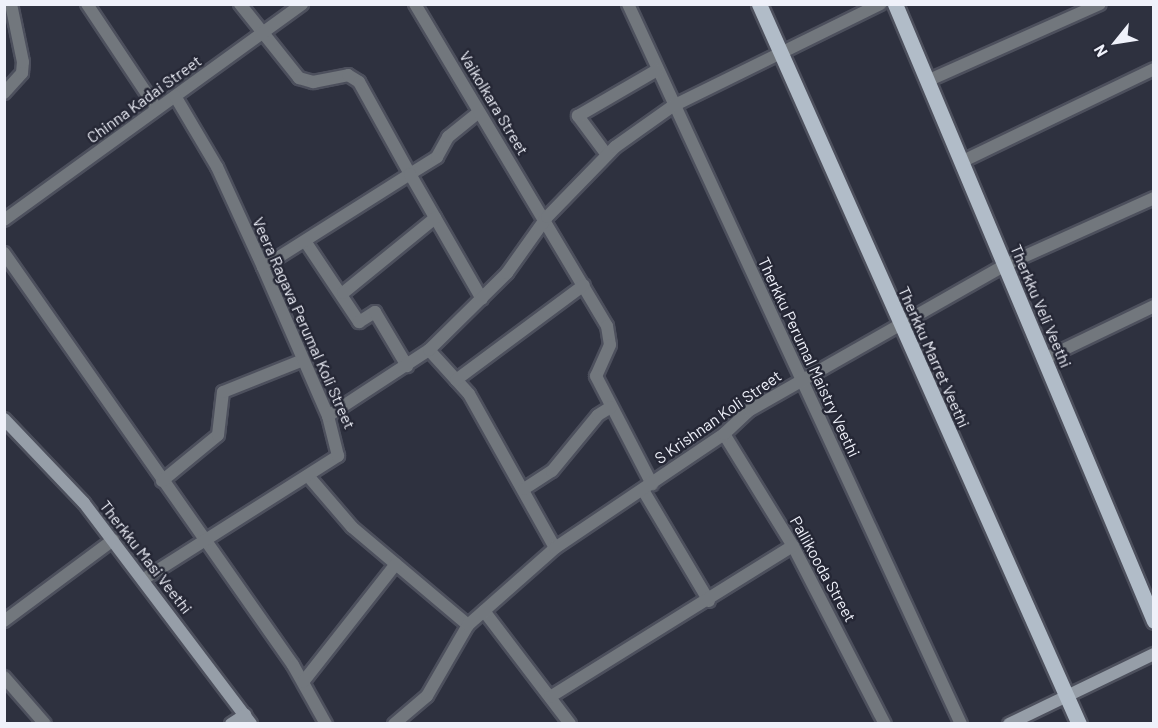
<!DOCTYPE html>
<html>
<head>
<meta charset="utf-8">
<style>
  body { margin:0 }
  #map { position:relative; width:1158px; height:728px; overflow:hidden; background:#2e313f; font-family:Barlow,sans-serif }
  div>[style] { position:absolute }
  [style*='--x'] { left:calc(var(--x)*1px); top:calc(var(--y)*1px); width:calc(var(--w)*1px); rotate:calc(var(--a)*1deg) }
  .roads { filter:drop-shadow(2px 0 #4d505d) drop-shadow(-2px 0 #4d505d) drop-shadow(0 2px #4d505d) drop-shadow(0 -2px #4d505d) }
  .street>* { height:12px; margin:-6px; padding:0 6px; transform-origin:6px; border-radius:6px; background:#72777d }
  .secondary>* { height:12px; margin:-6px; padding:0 6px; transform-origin:6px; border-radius:6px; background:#969ea8 }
  .primary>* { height:15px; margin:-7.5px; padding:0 7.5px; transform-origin:7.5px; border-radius:7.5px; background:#b1bcc8 }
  span { translate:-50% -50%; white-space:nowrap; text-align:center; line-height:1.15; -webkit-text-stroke:5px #252735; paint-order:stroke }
  .street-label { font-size:16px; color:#eff1fa }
  .frame { position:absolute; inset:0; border:6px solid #eff1fa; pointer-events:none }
  .north { position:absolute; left:1086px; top:12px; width:60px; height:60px; -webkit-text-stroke:4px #252735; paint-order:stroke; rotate:240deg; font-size:16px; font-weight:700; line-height:24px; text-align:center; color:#eff1fa }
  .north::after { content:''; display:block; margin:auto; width:21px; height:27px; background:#eff1fa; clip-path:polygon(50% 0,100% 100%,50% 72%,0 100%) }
</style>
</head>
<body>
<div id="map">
  <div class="roads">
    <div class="street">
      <div style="--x:87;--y:4;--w:126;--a:56.3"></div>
      <div style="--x:240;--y:4;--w:95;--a:51.4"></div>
      <div style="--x:299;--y:78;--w:15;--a:16"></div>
      <div style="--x:313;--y:82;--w:36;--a:-11"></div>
      <div style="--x:348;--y:75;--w:13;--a:32"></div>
      <div style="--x:359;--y:82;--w:105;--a:61"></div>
      <div style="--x:410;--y:174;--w:32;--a:-32"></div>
      <div style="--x:437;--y:157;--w:23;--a:-61"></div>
      <div style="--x:448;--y:137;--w:38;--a:-39"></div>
      <div style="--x:415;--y:4;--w:375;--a:59.2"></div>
      <div style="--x:607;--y:326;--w:19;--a:81"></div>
      <div style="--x:610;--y:345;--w:34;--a:114"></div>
      <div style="--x:596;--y:376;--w:122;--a:62.6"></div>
      <div style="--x:628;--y:4;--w:793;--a:65.18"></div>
      <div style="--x:927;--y:81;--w:189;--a:-24"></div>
      <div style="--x:4;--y:93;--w:27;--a:-48"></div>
      <div style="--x:22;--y:73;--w:11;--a:-85"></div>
      <div style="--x:23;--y:62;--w:59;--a:-101.7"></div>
      <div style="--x:607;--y:155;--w:49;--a:-126.6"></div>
      <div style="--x:578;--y:116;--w:91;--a:-30.2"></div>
      <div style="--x:961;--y:162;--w:214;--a:-25.7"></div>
      <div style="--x:4;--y:220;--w:368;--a:-35.9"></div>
      <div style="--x:307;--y:244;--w:94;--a:56.3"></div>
      <div style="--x:359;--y:322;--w:19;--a:-32"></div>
      <div style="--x:375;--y:312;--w:63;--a:59.3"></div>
      <div style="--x:4;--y:253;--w:503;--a:54.95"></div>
      <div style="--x:293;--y:665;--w:68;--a:60.8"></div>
      <div style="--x:263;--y:267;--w:174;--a:-32.3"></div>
      <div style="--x:410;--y:174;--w:144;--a:60.1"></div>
      <div style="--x:343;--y:293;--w:119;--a:-39.2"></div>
      <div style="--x:429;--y:350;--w:59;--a:47.7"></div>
      <div style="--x:469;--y:394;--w:176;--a:60.8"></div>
      <div style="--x:1044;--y:359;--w:122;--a:-25.7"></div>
      <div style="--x:456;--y:380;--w:159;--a:-36.6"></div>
      <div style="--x:328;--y:416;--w:121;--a:-33.2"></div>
      <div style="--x:429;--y:350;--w:110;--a:-44.6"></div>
      <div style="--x:507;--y:273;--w:69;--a:-54.5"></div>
      <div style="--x:547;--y:217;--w:98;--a:-45.8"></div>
      <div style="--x:615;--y:147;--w:71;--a:-35.3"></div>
      <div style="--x:673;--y:106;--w:231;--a:-26.2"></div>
      <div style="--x:724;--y:434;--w:132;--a:58.4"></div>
      <div style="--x:793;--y:546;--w:200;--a:62.7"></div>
      <div style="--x:309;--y:477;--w:66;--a:49.3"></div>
      <div style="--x:352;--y:527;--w:152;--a:40.2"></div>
      <div style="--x:162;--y:481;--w:72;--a:-39.4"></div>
      <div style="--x:218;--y:435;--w:43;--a:-83.4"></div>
      <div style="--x:223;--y:392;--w:86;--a:-21.8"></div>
      <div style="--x:524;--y:489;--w:33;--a:-33"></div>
      <div style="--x:552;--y:471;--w:72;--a:-50.6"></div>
      <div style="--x:598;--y:415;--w:15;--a:-32"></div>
      <div style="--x:643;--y:490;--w:129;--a:59.3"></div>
      <div style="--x:144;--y:579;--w:230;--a:-32.4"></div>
      <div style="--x:338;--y:456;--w:41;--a:-104"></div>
      <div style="--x:328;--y:416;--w:163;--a:-113.6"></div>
      <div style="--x:263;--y:267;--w:110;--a:-114.7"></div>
      <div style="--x:217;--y:167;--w:82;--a:-120.6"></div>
      <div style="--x:484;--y:611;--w:142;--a:52.7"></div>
      <div style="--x:4;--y:621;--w:136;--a:-36.6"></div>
      <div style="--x:4;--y:677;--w:62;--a:48.9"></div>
      <div style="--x:303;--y:682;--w:150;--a:-51.8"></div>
      <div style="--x:550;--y:697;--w:286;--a:-31.9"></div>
      <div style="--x:394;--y:724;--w:43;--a:-40.3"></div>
      <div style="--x:427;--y:696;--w:82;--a:-60"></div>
      <div style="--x:468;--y:625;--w:116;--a:-41.5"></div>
      <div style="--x:555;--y:548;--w:204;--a:-34"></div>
      <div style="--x:724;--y:434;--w:35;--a:-43"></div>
      <div style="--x:750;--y:410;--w:293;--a:-29.6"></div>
      <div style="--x:1005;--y:265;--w:163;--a:-24.2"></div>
    </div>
    <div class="secondary">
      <div style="--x:4;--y:419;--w:116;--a:46.4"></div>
      <div style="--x:84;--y:503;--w:277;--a:52.9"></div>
      <div style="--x:231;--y:724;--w:17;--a:-33"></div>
      <div style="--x:1009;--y:724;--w:161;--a:-25.8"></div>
    </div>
    <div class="primary">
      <div style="--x:759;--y:4;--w:788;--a:66.04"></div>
      <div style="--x:895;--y:4;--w:669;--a:67.23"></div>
    </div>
  </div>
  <div class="street-label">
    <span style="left:144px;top:99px;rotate:-36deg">Chinna Kadai Street</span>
    <span style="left:494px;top:103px;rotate:59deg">Vaikolkara Street</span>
    <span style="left:1041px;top:306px;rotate:67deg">Therkku Veli Veethi</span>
    <span style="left:304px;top:323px;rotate:66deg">Veera Ragava Perumal Koli Street</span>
    <span style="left:809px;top:357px;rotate:65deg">Therkku Perumal Maistry Veethi</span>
    <span style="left:934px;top:357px;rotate:66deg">Therkku Marret Veethi</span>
    <span style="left:718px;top:417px;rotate:-35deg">S Krishnan Koli Street</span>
    <span style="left:146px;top:557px;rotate:52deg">Therkku Masi Veethi</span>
    <span style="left:823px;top:569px;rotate:61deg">Pallikooda Street</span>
  </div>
  <div class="frame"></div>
  <div class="north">N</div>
</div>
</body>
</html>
